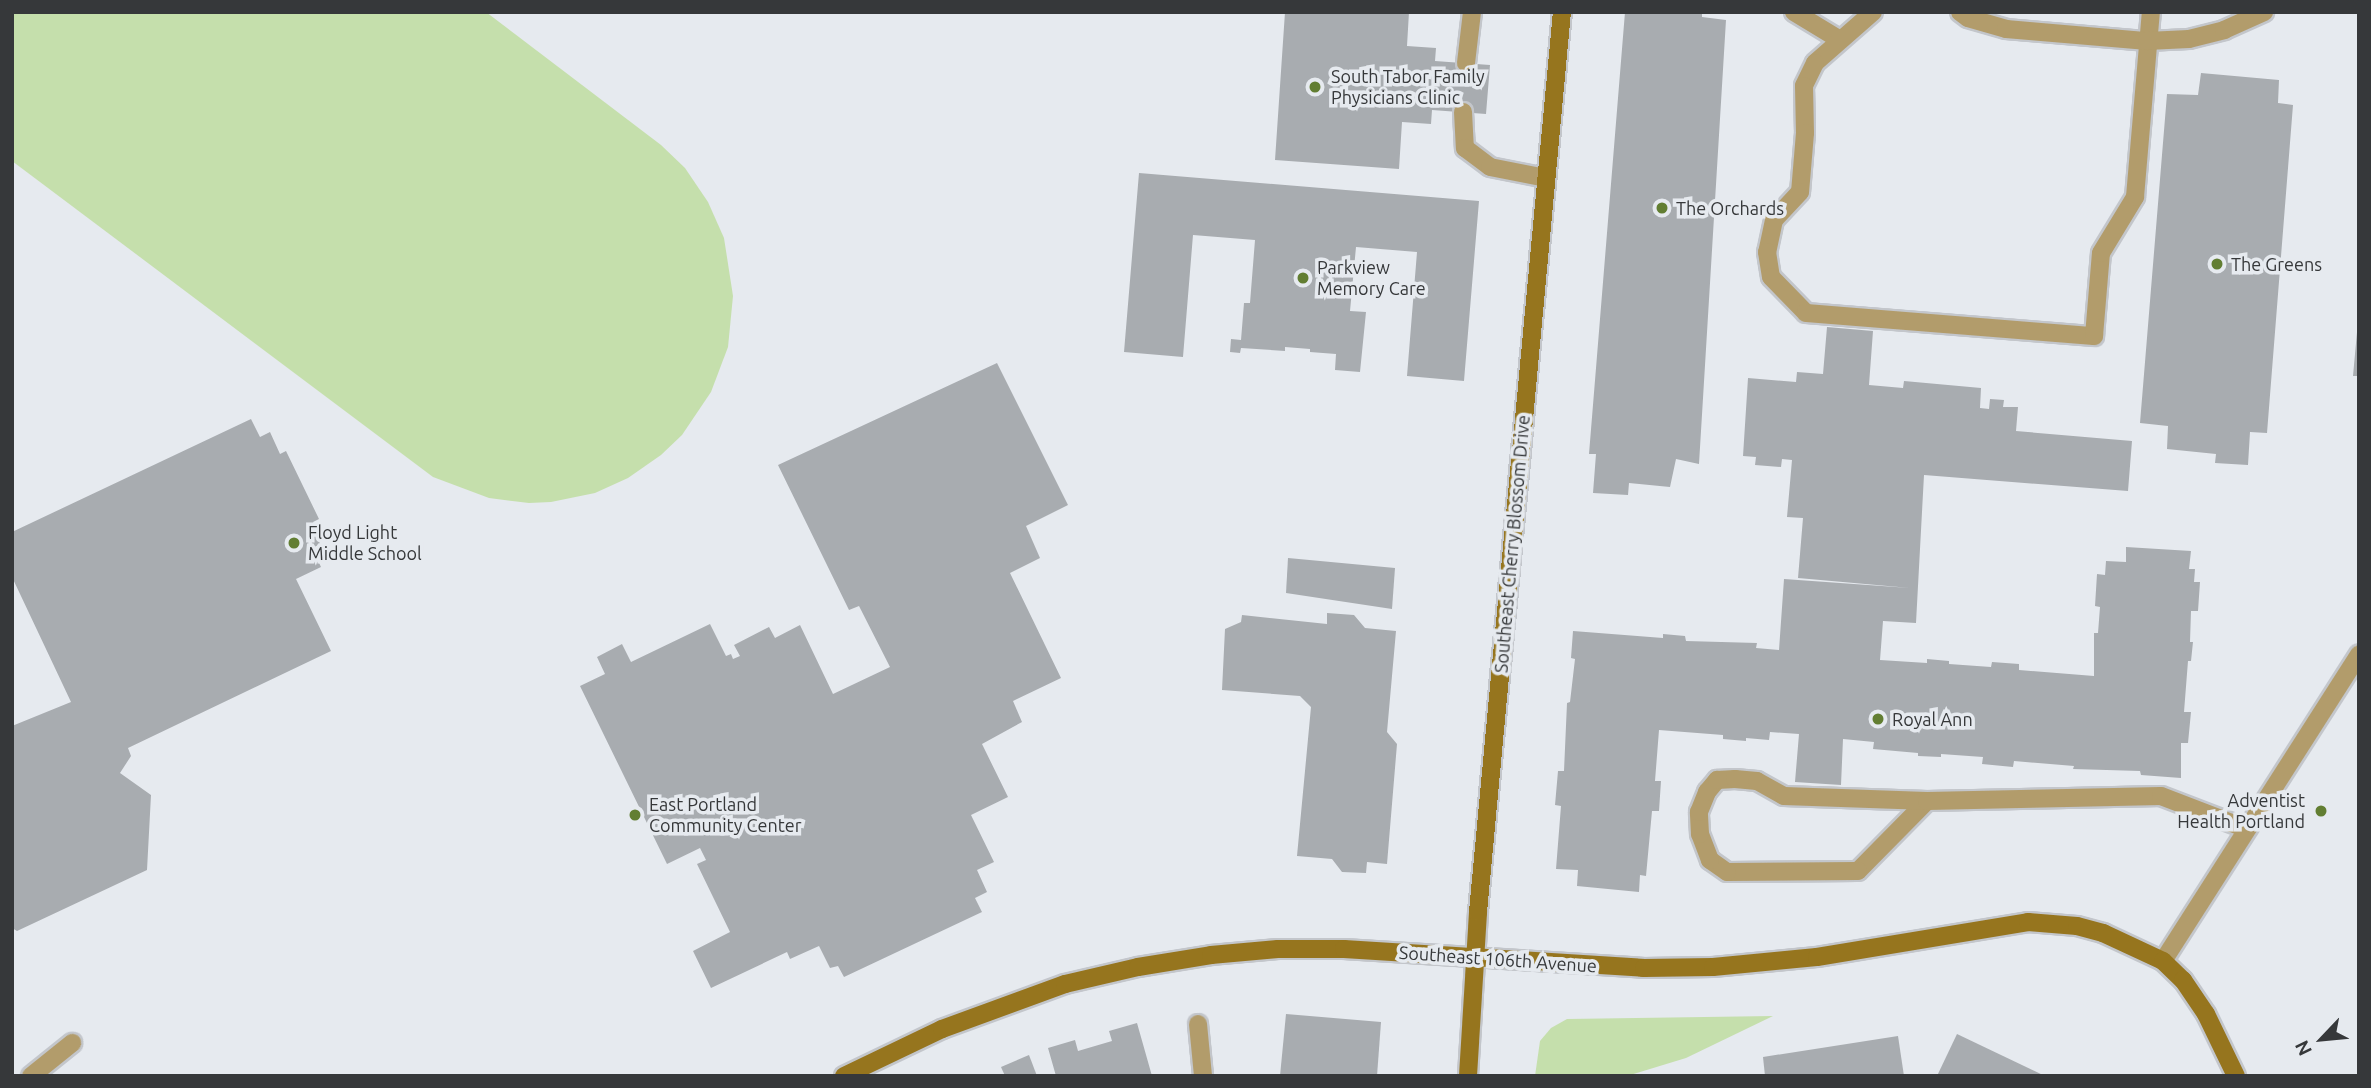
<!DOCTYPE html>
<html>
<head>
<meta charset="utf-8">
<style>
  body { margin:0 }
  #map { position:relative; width:2371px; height:1088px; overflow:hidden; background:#e6eaef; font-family:Ubuntu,sans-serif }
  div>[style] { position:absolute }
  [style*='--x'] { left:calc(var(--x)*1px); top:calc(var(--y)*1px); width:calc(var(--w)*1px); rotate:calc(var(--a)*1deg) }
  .green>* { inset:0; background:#c5dfac }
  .building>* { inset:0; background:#a8acb0 }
  .roads { filter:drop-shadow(2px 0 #c3c6cb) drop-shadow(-2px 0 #c3c6cb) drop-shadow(0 2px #c3c6cb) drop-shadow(0 -2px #c3c6cb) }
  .lane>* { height:18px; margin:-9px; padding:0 9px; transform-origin:9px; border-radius:9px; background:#b29c6b }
  .street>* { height:18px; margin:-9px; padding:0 9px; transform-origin:9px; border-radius:9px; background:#b29c6b }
  .secondary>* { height:18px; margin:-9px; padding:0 9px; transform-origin:9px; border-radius:9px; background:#96751e }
  .dots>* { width:19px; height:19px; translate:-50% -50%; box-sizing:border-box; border:4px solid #e6eaef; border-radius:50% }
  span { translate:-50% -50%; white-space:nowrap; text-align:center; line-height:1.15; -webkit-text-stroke:7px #e6eaef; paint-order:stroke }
  .poi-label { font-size:18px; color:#36383a }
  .left { translate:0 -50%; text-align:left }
  .right { translate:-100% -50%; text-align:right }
  .street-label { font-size:18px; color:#36383a }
  .frame { position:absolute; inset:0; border:14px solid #36383a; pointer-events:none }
  .north { position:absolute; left:2287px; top:1004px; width:70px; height:70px; -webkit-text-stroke:5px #e6eaef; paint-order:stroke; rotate:244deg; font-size:19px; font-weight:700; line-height:28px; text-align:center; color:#36383a }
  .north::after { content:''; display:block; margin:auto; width:24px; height:32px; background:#36383a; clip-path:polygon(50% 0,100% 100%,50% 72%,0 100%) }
</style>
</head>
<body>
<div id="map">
  <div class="green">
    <div style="clip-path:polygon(12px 12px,486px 12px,661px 145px,685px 168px,708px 202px,724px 238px,733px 296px,728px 347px,711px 392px,682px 435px,661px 455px,628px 478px,595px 493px,551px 502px,529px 503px,489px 498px,433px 477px,12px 161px)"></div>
    <div style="clip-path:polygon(1773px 1016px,1686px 1058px,1627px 1076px,1535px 1076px,1540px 1041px,1551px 1028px,1567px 1019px)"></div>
  </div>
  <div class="building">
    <div style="clip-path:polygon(1285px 12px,1409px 12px,1407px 46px,1436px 48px,1435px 61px,1490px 65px,1486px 114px,1432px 110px,1431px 124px,1402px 122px,1399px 169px,1275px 160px)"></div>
    <div style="clip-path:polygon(1625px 12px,1702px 12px,1702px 17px,1726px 20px,1699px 464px,1676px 459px,1670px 487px,1629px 483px,1628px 495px,1593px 493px,1596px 454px,1589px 454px)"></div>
    <div style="clip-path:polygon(2201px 73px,2279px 80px,2278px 103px,2293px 105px,2267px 433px,2250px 432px,2248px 465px,2215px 463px,2216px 454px,2167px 449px,2168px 426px,2140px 423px,2167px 94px,2198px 95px)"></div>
    <div style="clip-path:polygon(1139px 173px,1479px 201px,1464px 381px,1407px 376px,1417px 252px,1356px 247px,1350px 311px,1366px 312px,1360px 372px,1335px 370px,1336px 354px,1310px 352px,1310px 349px,1285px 347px,1285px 351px,1241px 348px,1240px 353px,1230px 352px,1231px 339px,1241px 340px,1244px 303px,1250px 303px,1255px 240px,1193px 235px,1183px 357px,1124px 352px)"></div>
    <div style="clip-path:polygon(1827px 327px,1873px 331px,1869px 385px,1903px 388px,1904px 381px,1981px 388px,1980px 408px,1989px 409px,1990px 399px,2004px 400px,2003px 407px,2018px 407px,2016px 431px,2132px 441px,2128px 491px,1924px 475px,1916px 623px,1883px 621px,1880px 660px,1927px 663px,1927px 659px,1949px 661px,1949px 664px,1991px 667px,1992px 662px,2019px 664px,2019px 670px,2094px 676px,2094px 633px,2098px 633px,2100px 607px,2095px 606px,2097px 574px,2105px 575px,2106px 561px,2126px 562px,2126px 547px,2191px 551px,2189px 569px,2195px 569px,2194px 582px,2200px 582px,2198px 611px,2191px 611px,2190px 642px,2193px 642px,2191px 661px,2188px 661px,2184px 712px,2191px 712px,2188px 743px,2181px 743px,2181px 778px,2141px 775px,2140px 771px,2073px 769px,2074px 766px,2014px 761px,2013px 767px,1982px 764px,1983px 757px,1941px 754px,1941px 757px,1918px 756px,1918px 753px,1873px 749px,1874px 742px,1843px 739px,1841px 785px,1795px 782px,1799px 734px,1770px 732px,1769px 740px,1746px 738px,1746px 741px,1723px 739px,1723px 735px,1659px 730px,1655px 781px,1661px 781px,1659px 811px,1652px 811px,1646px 876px,1640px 875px,1639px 892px,1577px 886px,1578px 870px,1556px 869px,1561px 806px,1555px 805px,1558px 771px,1564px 771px,1567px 703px,1570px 702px,1575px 659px,1571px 658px,1573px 631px,1663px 638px,1663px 634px,1685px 636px,1686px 641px,1757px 643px,1756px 648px,1779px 650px,1784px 579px,1910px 588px,1798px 578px,1803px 518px,1787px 517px,1792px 460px,1782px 459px,1781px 467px,1755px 465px,1756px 457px,1743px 456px,1748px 378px,1796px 382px,1797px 372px,1823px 374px)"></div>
    <div style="clip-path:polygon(2357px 332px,2359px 376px,2353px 376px)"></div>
    <div style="clip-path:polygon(997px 363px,1068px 505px,1026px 526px,1040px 558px,1010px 573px,1061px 678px,1013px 701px,1022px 722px,982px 744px,1008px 797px,971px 815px,994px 862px,977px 870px,987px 892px,975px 898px,982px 912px,844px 977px,838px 966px,830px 968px,819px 946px,790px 959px,787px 952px,711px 988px,693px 951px,730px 932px,697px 864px,706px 860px,700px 848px,667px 864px,580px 686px,605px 674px,597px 657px,622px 644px,631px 662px,710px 624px,726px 656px,731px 654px,733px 659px,740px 656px,734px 645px,769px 627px,775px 638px,800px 625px,833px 694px,890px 667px,859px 606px,849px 610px,778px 465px)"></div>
    <div style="clip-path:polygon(251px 419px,260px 437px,270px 432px,280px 454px,286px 451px,319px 519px,313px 522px,323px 543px,312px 548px,321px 567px,296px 579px,331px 651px,128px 748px,131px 756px,120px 773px,151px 795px,147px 870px,17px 931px,12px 928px,12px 726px,71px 702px,12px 577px,12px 532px)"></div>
    <div style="clip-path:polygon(1288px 558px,1395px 568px,1392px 609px,1286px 593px)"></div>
    <div style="clip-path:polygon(1327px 613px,1354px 615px,1365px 628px,1396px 631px,1387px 732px,1397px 744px,1387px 864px,1367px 862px,1366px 873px,1342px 872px,1332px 859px,1297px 856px,1311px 707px,1300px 696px,1222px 690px,1225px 629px,1241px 622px,1242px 615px,1327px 624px)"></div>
    <div style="clip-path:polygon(1286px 1014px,1381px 1022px,1377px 1076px,1280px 1076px)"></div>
    <div style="clip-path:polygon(1137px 1023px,1152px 1076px,1056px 1076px,1048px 1048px,1075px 1040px,1078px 1051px,1112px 1041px,1109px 1031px)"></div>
    <div style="clip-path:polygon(1957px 1034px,2045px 1076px,1937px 1076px)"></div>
    <div style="clip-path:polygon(1898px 1036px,1904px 1076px,1765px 1076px,1763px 1057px)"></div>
    <div style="clip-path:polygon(1029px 1055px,1037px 1076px,1005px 1076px,1001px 1067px)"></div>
  </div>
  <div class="roads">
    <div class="lane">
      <div style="--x:1794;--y:12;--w:54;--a:31.3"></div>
      <div style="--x:1873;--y:12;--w:77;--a:138.7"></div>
      <div style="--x:1815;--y:63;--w:25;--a:116"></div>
      <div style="--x:1804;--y:86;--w:47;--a:88.8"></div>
      <div style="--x:1805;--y:133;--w:59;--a:94.8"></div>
      <div style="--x:1800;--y:192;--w:38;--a:133"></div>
      <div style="--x:1774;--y:220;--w:33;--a:102"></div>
      <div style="--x:1767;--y:252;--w:25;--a:81"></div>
      <div style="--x:1771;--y:277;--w:50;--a:45.8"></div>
      <div style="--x:1806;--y:313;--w:289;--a:4.6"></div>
      <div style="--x:2094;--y:336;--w:83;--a:-85.2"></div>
      <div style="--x:2101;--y:253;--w:66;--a:-58.7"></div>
      <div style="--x:2135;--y:197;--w:186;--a:-85.1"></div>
      <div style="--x:1466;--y:63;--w:51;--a:-83.3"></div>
      <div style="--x:1463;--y:112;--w:36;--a:87"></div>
      <div style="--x:1465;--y:148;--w:31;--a:37"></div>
      <div style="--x:1490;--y:167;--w:57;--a:11.1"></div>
      <div style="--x:1927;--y:801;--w:98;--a:134.6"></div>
      <div style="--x:1858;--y:871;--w:131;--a:179.6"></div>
      <div style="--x:1727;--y:872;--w:21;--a:-145"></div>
      <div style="--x:1710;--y:860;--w:28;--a:-111"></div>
      <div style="--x:1700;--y:834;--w:22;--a:-93"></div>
      <div style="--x:1699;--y:812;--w:22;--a:-68"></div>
      <div style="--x:1707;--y:792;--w:16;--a:-50"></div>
      <div style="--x:1717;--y:780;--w:18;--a:-3"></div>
      <div style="--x:1735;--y:779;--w:22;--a:5"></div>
      <div style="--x:1757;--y:781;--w:31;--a:29"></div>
      <div style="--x:1784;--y:796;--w:143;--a:2"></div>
      <div style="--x:1927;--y:801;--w:234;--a:-1.2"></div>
      <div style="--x:2161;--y:796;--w:92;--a:21"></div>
      <div style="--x:1198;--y:1024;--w:52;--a:84.5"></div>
      <div style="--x:31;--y:1076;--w:53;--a:-38.8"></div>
    </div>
    <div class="street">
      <div style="--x:1960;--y:12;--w:10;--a:37"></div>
      <div style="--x:1968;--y:18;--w:40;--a:16"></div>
      <div style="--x:2006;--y:29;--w:142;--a:4.9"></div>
      <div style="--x:2147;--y:41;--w:42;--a:-2.7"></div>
      <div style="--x:2189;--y:39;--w:36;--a:-14"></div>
      <div style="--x:2224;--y:30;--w:44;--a:-24.2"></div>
      <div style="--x:2163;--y:961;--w:364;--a:-57.4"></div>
    </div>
    <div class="secondary">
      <div style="--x:844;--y:1076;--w:109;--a:-25.6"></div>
      <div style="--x:942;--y:1029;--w:131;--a:-20.1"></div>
      <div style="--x:1065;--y:984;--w:75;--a:-13.1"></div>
      <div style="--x:1138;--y:967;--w:74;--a:-9.3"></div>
      <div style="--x:1211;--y:955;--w:67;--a:-5.1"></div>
      <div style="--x:1278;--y:949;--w:66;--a:0"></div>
      <div style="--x:1344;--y:949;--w:301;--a:3.6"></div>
      <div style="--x:1644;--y:968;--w:69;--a:-0.8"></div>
      <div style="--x:1713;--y:967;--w:104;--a:-5.5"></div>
      <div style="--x:1817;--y:957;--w:214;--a:-9.4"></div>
      <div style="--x:2028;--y:922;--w:49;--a:4.7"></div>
      <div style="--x:2077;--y:926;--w:27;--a:15"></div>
      <div style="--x:2103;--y:933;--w:66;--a:25"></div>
      <div style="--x:2163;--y:961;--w:28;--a:44"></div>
      <div style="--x:2183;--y:980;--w:41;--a:55.9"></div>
      <div style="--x:2206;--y:1014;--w:69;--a:64.2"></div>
      <div style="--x:1468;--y:1076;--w:164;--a:-86.5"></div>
      <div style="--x:1478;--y:912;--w:904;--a:-84.67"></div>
    </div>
  </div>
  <div class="dots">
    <div style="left:1315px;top:87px;background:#627e32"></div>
    <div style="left:1662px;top:208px;background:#627e32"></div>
    <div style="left:2217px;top:264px;background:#627e32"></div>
    <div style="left:1303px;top:278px;background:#627e32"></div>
    <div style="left:294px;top:543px;background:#627e32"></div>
    <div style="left:1878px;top:719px;background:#627e32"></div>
    <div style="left:2321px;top:811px;background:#627e32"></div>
    <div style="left:635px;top:815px;background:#627e32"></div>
  </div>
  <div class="poi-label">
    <span class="left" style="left:1331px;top:87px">South Tabor Family<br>Physicians Clinic</span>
    <span class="left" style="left:1676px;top:208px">The Orchards</span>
    <span class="left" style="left:2231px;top:264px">The Greens</span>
    <span class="left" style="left:1317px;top:278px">Parkview<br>Memory Care</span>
    <span class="left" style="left:308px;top:543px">Floyd Light<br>Middle School</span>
    <span class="left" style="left:1892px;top:719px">Royal Ann</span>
    <span class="right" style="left:2305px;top:811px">Adventist<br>Health Portland</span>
    <span class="left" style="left:649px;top:815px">East Portland<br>Community Center</span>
  </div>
  <div class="street-label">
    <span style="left:1512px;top:544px;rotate:-85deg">Southeast Cherry Blossom Drive</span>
    <span style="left:1498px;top:959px;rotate:4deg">Southeast 106th Avenue</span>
  </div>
  <div class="frame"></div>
  <div class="north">N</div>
</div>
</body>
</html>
